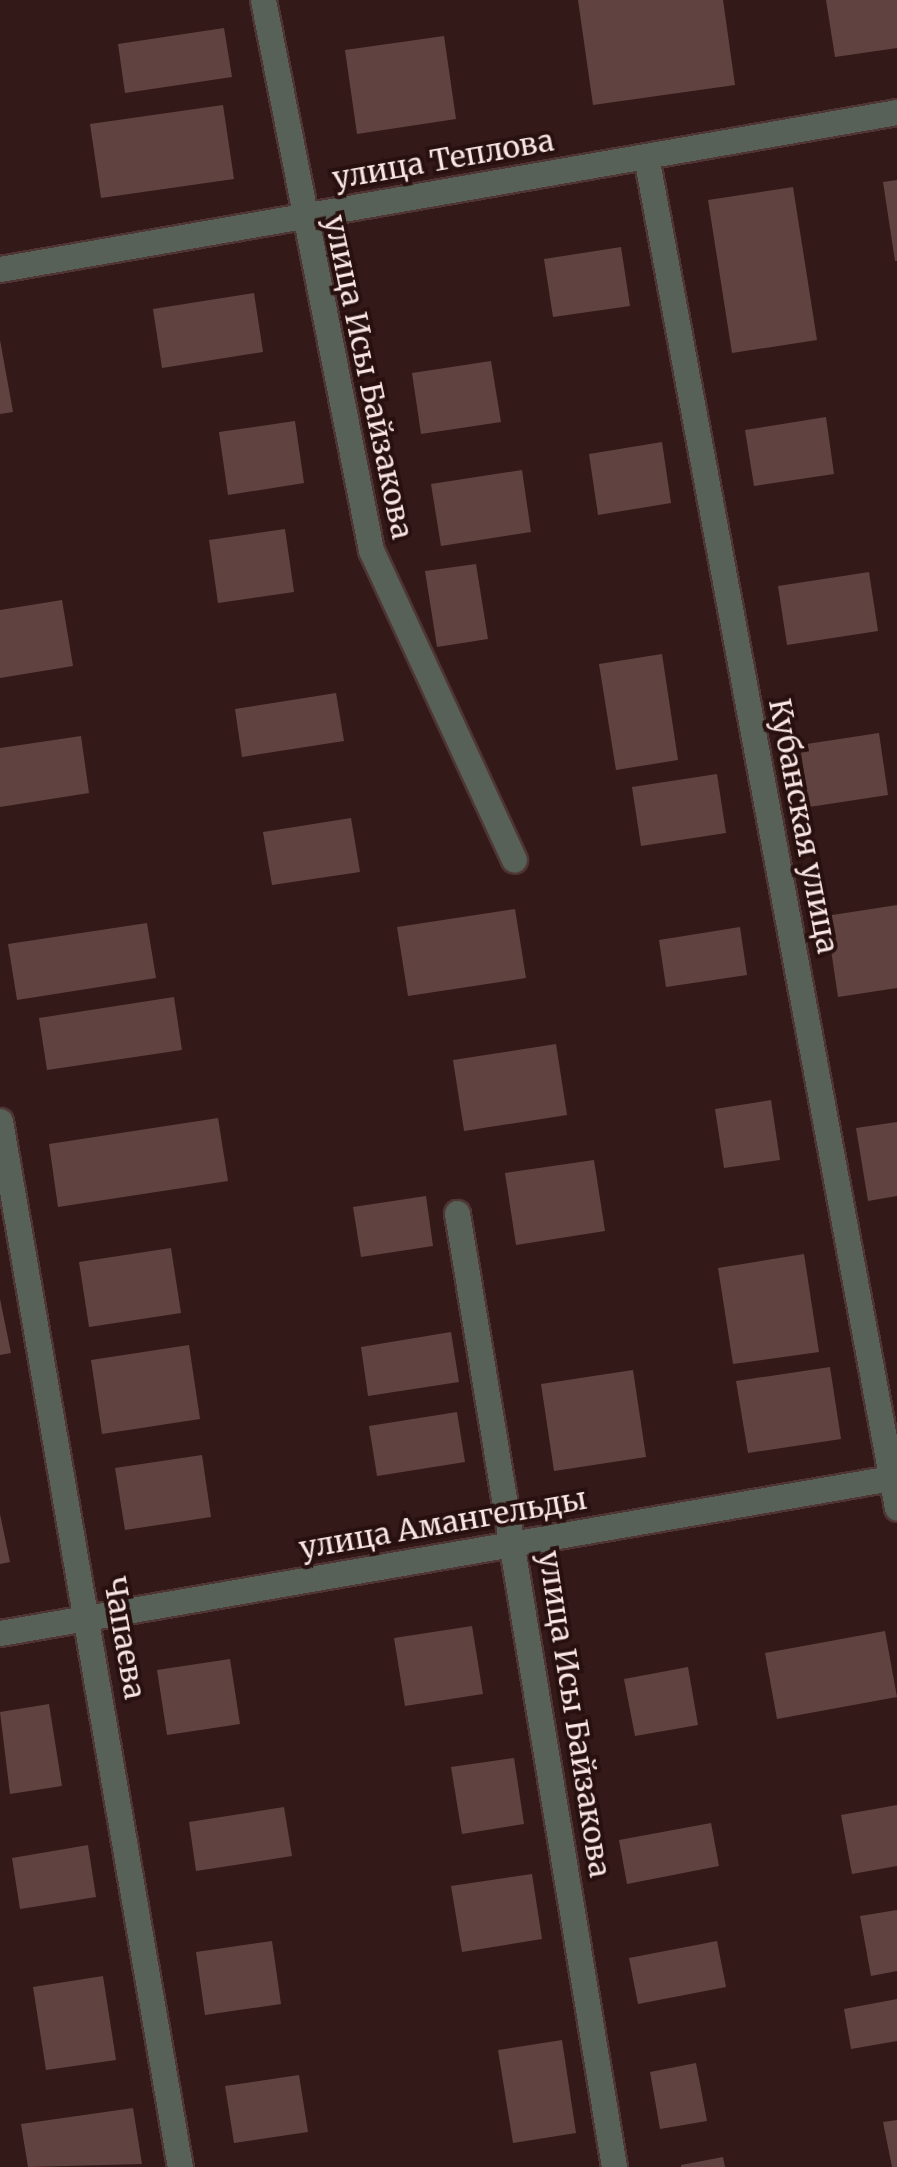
<!DOCTYPE html>
<html>
<head>
<meta charset="utf-8">
<style>
  body { margin:0 }
  #map { position:relative; width:897px; height:2167px; overflow:hidden; background:#331918; font-family:Merriweather,serif }
  div>[style] { position:absolute }
  [style*='--x'] { left:calc(var(--x)*1px); top:calc(var(--y)*1px); width:calc(var(--w)*1px); rotate:calc(var(--a)*1deg) }
  .building>* { inset:0; background:#604341 }
  .roads { filter:drop-shadow(2px 0 #4f3635) drop-shadow(-2px 0 #4f3635) drop-shadow(0 2px #4f3635) drop-shadow(0 -2px #4f3635) }
  .minor>* { height:25px; margin:-12.5px; padding:0 12.5px; transform-origin:12.5px; border-radius:12.5px; background:#586157 }
  .tertiary>* { height:25px; margin:-12.5px; padding:0 12.5px; transform-origin:12.5px; border-radius:12.5px; background:#586157 }
  span { translate:-50% -50%; white-space:nowrap; text-align:center; line-height:1.15; -webkit-text-stroke:8px #28100f; paint-order:stroke }
  .street-label { font-size:30px; color:#f8e5e4 }
</style>
</head>
<body>
<div id="map">
  <div class="building">
    <div style="clip-path:polygon(578px 0,723px 0,735px 85px,593px 105px)"></div>
    <div style="clip-path:polygon(826px 0,897px 0,897px 48px,835px 57px)"></div>
    <div style="clip-path:polygon(224px 28px,232px 77px,125px 93px,118px 44px)"></div>
    <div style="clip-path:polygon(444px 36px,456px 119px,357px 134px,345px 50px)"></div>
    <div style="clip-path:polygon(223px 105px,234px 179px,101px 198px,90px 124px)"></div>
    <div style="clip-path:polygon(897px 180px,897px 261px,895px 261px,883px 182px)"></div>
    <div style="clip-path:polygon(793px 187px,817px 340px,732px 353px,708px 200px)"></div>
    <div style="clip-path:polygon(621px 247px,630px 306px,553px 317px,544px 259px)"></div>
    <div style="clip-path:polygon(254px 293px,263px 352px,162px 368px,153px 309px)"></div>
    <div style="clip-path:polygon(0 340px,13px 412px,0 414px)"></div>
    <div style="clip-path:polygon(491px 361px,501px 422px,421px 434px,412px 373px)"></div>
    <div style="clip-path:polygon(826px 417px,834px 474px,754px 486px,745px 430px)"></div>
    <div style="clip-path:polygon(295px 421px,304px 483px,228px 495px,219px 432px)"></div>
    <div style="clip-path:polygon(662px 442px,671px 503px,598px 515px,589px 454px)"></div>
    <div style="clip-path:polygon(522px 470px,531px 532px,441px 546px,431px 484px)"></div>
    <div style="clip-path:polygon(285px 529px,294px 592px,218px 603px,209px 540px)"></div>
    <div style="clip-path:polygon(476px 564px,488px 639px,437px 647px,425px 571px)"></div>
    <div style="clip-path:polygon(869px 572px,878px 631px,787px 645px,778px 586px)"></div>
    <div style="clip-path:polygon(62px 600px,73px 666px,0 678px,0 610px)"></div>
    <div style="clip-path:polygon(662px 654px,678px 760px,616px 770px,599px 664px)"></div>
    <div style="clip-path:polygon(336px 693px,344px 741px,242px 757px,235px 709px)"></div>
    <div style="clip-path:polygon(879px 733px,888px 795px,809px 807px,800px 745px)"></div>
    <div style="clip-path:polygon(81px 736px,89px 793px,0 807px,0 748px)"></div>
    <div style="clip-path:polygon(717px 774px,726px 833px,641px 846px,632px 787px)"></div>
    <div style="clip-path:polygon(351px 818px,360px 872px,272px 885px,263px 832px)"></div>
    <div style="clip-path:polygon(897px 905px,897px 988px,838px 997px,826px 916px)"></div>
    <div style="clip-path:polygon(515px 909px,526px 978px,408px 996px,397px 927px)"></div>
    <div style="clip-path:polygon(147px 923px,156px 978px,17px 1000px,8px 944px)"></div>
    <div style="clip-path:polygon(740px 927px,747px 975px,666px 987px,659px 940px)"></div>
    <div style="clip-path:polygon(174px 997px,182px 1050px,47px 1070px,39px 1018px)"></div>
    <div style="clip-path:polygon(556px 1044px,567px 1115px,464px 1131px,453px 1060px)"></div>
    <div style="clip-path:polygon(771px 1100px,780px 1160px,724px 1168px,715px 1109px)"></div>
    <div style="clip-path:polygon(218px 1118px,228px 1181px,58px 1207px,49px 1144px)"></div>
    <div style="clip-path:polygon(897px 1122px,897px 1196px,868px 1201px,856px 1128px)"></div>
    <div style="clip-path:polygon(594px 1160px,605px 1231px,516px 1245px,505px 1173px)"></div>
    <div style="clip-path:polygon(426px 1196px,433px 1246px,361px 1257px,353px 1207px)"></div>
    <div style="clip-path:polygon(171px 1248px,181px 1313px,89px 1327px,79px 1262px)"></div>
    <div style="clip-path:polygon(804px 1254px,819px 1352px,733px 1364px,718px 1268px)"></div>
    <div style="clip-path:polygon(0 1299px,11px 1353px,0 1355px)"></div>
    <div style="clip-path:polygon(451px 1332px,459px 1382px,368px 1396px,361px 1347px)"></div>
    <div style="clip-path:polygon(189px 1345px,200px 1419px,102px 1434px,91px 1360px)"></div>
    <div style="clip-path:polygon(830px 1367px,841px 1439px,748px 1453px,736px 1381px)"></div>
    <div style="clip-path:polygon(633px 1370px,646px 1457px,554px 1471px,541px 1384px)"></div>
    <div style="clip-path:polygon(457px 1412px,465px 1462px,377px 1476px,369px 1426px)"></div>
    <div style="clip-path:polygon(202px 1455px,211px 1517px,125px 1530px,115px 1468px)"></div>
    <div style="clip-path:polygon(0 1514px,10px 1562px,0 1564px)"></div>
    <div style="clip-path:polygon(472px 1626px,483px 1694px,405px 1706px,394px 1638px)"></div>
    <div style="clip-path:polygon(885px 1631px,897px 1697px,777px 1719px,765px 1653px)"></div>
    <div style="clip-path:polygon(230px 1659px,240px 1724px,167px 1735px,157px 1670px)"></div>
    <div style="clip-path:polygon(688px 1667px,698px 1725px,635px 1736px,624px 1679px)"></div>
    <div style="clip-path:polygon(49px 1704px,62px 1786px,10px 1794px,0 1712px)"></div>
    <div style="clip-path:polygon(514px 1758px,524px 1824px,462px 1834px,451px 1767px)"></div>
    <div style="clip-path:polygon(897px 1805px,897px 1866px,852px 1874px,841px 1815px)"></div>
    <div style="clip-path:polygon(284px 1807px,292px 1856px,196px 1871px,189px 1822px)"></div>
    <div style="clip-path:polygon(711px 1823px,719px 1866px,627px 1884px,619px 1840px)"></div>
    <div style="clip-path:polygon(88px 1845px,96px 1897px,20px 1909px,12px 1858px)"></div>
    <div style="clip-path:polygon(532px 1874px,542px 1939px,462px 1952px,451px 1886px)"></div>
    <div style="clip-path:polygon(897px 1910px,897px 1971px,871px 1976px,860px 1916px)"></div>
    <div style="clip-path:polygon(272px 1941px,281px 2004px,205px 2015px,196px 1952px)"></div>
    <div style="clip-path:polygon(717px 1941px,726px 1987px,638px 2004px,629px 1958px)"></div>
    <div style="clip-path:polygon(103px 1976px,116px 2060px,46px 2070px,33px 1987px)"></div>
    <div style="clip-path:polygon(897px 1999px,897px 2041px,851px 2049px,844px 2009px)"></div>
    <div style="clip-path:polygon(562px 2040px,576px 2133px,513px 2143px,498px 2050px)"></div>
    <div style="clip-path:polygon(696px 2063px,707px 2121px,660px 2129px,650px 2072px)"></div>
    <div style="clip-path:polygon(299px 2075px,308px 2132px,234px 2143px,225px 2086px)"></div>
    <div style="clip-path:polygon(133px 2108px,142px 2164px,28px 2167px,21px 2124px)"></div>
    <div style="clip-path:polygon(897px 2120px,897px 2167px,892px 2167px,883px 2122px)"></div>
    <div style="clip-path:polygon(723px 2157px,725px 2167px,681px 2167px,681px 2165px)"></div>
  </div>
  <div class="roads">
    <div class="minor">
      <div style="--x:263;--y:0;--w:561;--a:78.89"></div>
      <div style="--x:371;--y:550;--w:341;--a:65.2"></div>
      <div style="--x:646;--y:156;--w:1375;--a:79.48"></div>
      <div style="--x:0;--y:269;--w:911;--a:-9.93"></div>
      <div style="--x:0;--y:1121;--w:1061;--a:80.24"></div>
      <div style="--x:457;--y:1213;--w:967;--a:80.65"></div>
    </div>
    <div class="tertiary">
      <div style="--x:0;--y:1633;--w:910;--a:-9.87"></div>
    </div>
  </div>
  <div class="street-label">
    <span style="left:443px;top:159px;rotate:-10deg">улица Теплова</span>
    <span style="left:369px;top:377px;rotate:78deg">улица Исы Байзакова</span>
    <span style="left:804px;top:826px;rotate:79deg">Кубанская улица</span>
    <span style="left:443px;top:1523px;rotate:-10deg">улица Амангельды</span>
    <span style="left:125px;top:1638px;rotate:80deg">Чапаева</span>
    <span style="left:575px;top:1714px;rotate:81deg">улица Исы Байзакова</span>
  </div>
</div>
</body>
</html>
